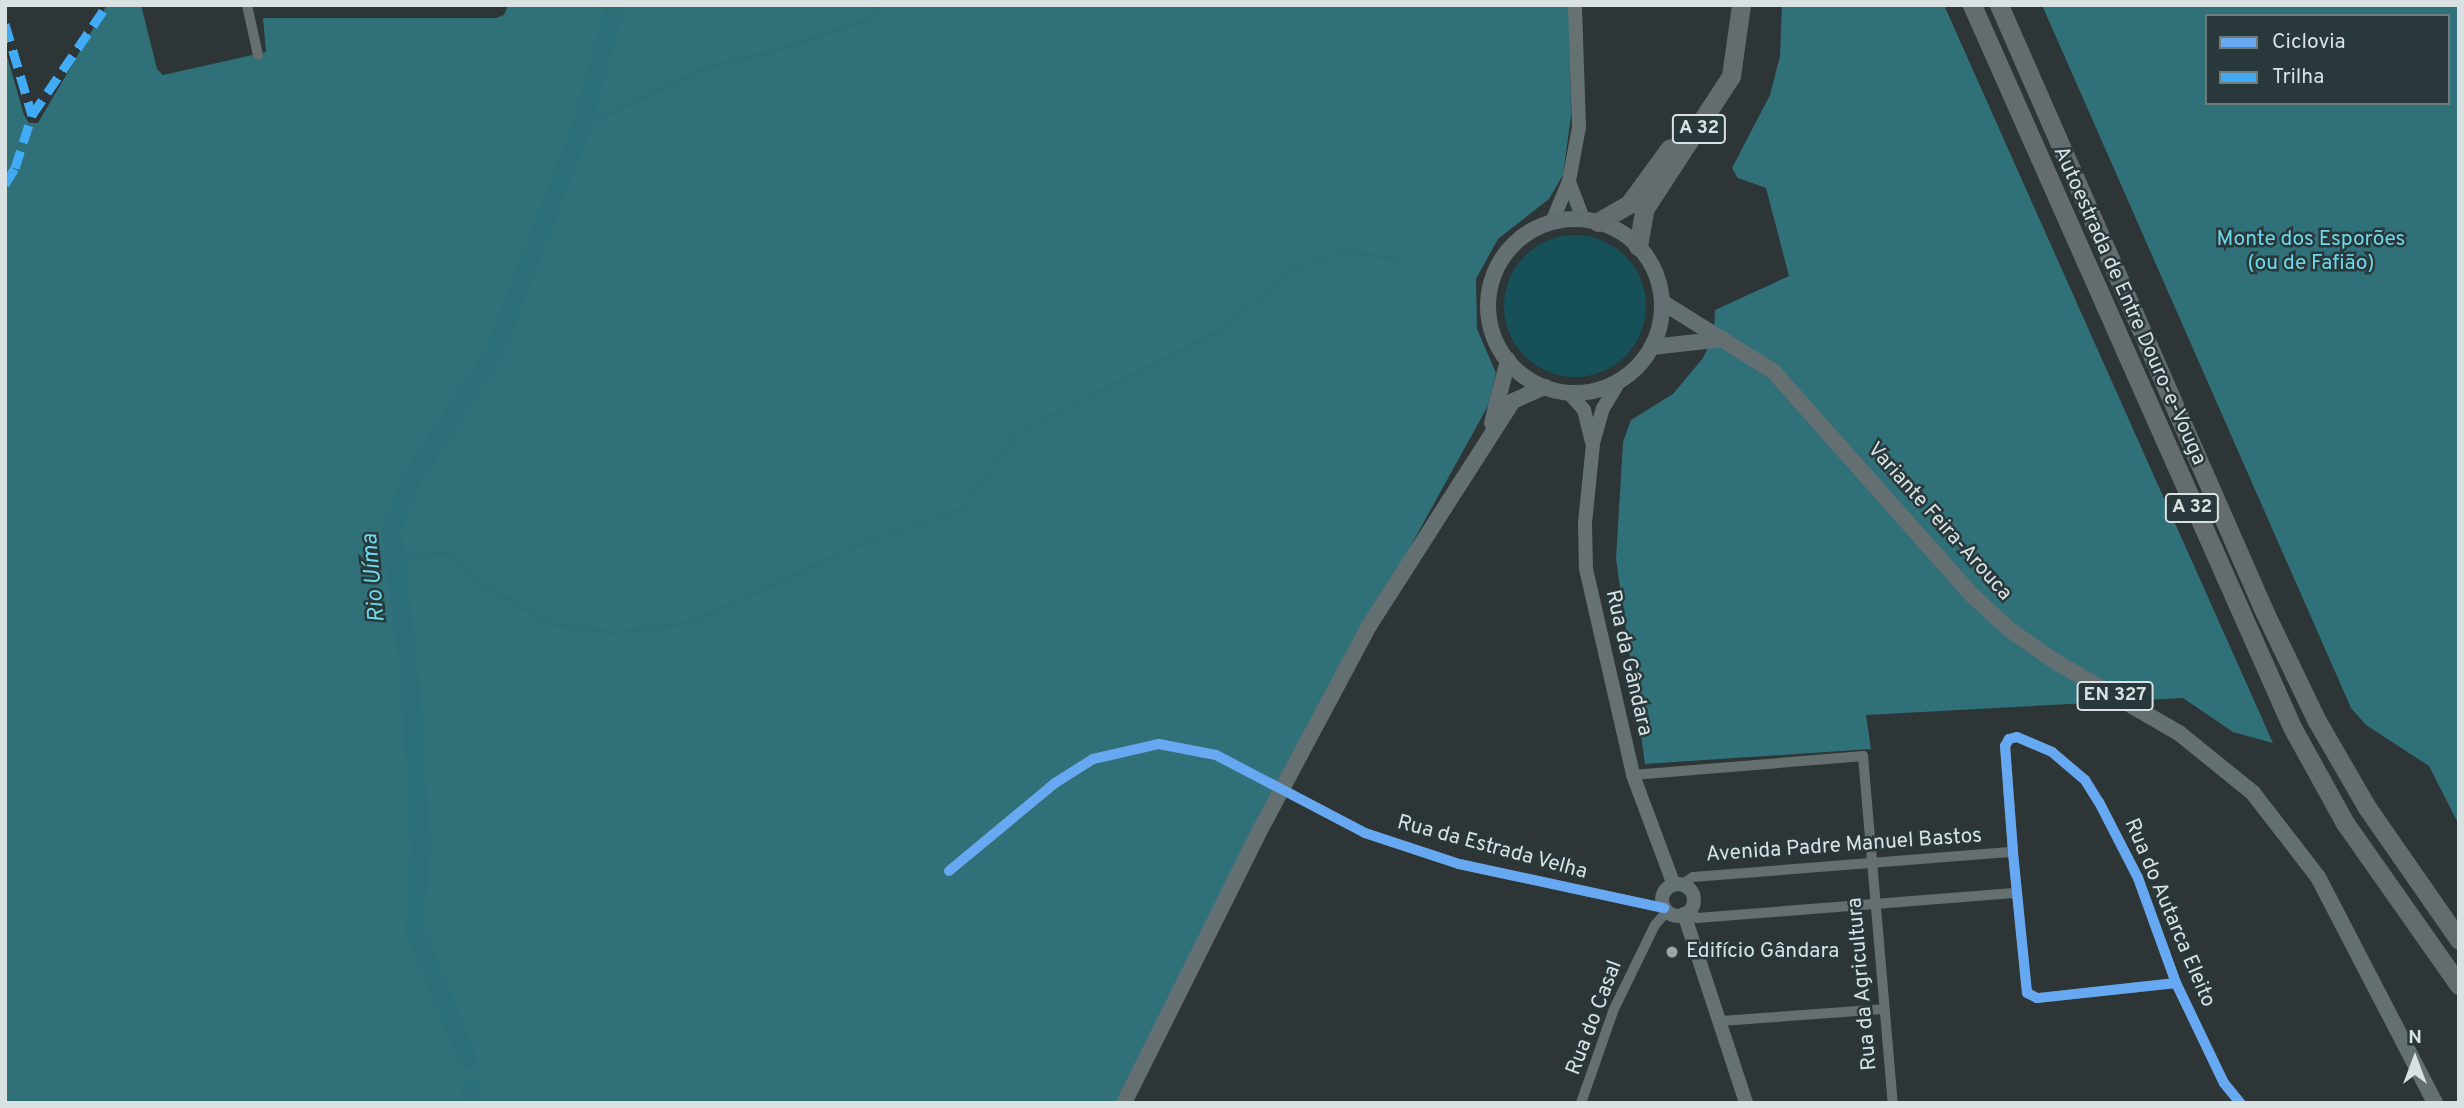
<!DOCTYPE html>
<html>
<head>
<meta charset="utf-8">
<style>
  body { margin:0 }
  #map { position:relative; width:2464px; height:1108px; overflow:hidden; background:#2d3536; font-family:Overpass,sans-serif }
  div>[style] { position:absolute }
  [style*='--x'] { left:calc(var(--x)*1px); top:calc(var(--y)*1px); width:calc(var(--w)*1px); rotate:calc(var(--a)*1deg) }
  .green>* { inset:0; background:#165159 }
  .round { border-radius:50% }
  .forest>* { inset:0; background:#307079 }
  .stream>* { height:3.5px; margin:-1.75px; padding:0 1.75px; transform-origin:1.75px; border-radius:1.75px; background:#2d6f79 }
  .river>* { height:19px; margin:-9.5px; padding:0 9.5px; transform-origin:9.5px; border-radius:9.5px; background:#2d6f79 }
  .street>* { height:10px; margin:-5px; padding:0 5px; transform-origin:5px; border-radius:5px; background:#656f70 }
  .secondary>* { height:14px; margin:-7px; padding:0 7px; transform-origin:7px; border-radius:7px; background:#667172 }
  .secondary>.ring { margin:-7px; padding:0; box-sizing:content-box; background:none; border:14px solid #667172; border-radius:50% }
  .primary>* { height:16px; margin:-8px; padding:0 8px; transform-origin:8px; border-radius:8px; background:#646f71 }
  .primary>.ring { margin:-8px; padding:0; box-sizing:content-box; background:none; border:16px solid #646f71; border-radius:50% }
  .highway>* { height:19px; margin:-9.5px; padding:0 9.5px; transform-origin:9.5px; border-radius:9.5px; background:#646c6d }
  .quiet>* { height:9px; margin-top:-4.5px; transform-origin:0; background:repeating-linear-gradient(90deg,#42abf6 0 18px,transparent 0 27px) }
  .cycleway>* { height:10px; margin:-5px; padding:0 5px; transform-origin:5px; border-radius:5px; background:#66a8f1 }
  .dots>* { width:19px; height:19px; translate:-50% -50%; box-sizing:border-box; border:4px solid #29383a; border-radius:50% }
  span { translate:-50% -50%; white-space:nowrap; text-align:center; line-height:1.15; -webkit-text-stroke:5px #29383a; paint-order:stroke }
  .shield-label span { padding:2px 5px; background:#29383a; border:2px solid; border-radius:5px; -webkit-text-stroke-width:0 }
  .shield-label { font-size:19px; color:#d9e1e3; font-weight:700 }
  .park-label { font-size:21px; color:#6cd9ea }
  .street-label { font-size:21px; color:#d9e1e3 }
  .poi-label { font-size:21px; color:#d9e1e3 }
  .left { translate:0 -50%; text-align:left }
  .water-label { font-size:23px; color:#6ddaeb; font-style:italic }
  .frame { position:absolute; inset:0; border:7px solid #d9e1e3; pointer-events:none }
  .legend { position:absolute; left:2205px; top:14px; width:245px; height:91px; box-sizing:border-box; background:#29383a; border:2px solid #6f7c7e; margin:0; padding:9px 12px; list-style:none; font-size:21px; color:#d9e1e3 }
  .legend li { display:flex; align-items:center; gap:14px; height:35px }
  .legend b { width:35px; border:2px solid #6f7c7e }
  .north { position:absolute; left:2380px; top:1024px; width:70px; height:70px; -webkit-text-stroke:5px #29383a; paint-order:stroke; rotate:0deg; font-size:19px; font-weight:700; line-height:28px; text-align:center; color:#d9e1e3 }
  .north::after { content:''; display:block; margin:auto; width:24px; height:32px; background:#d9e1e3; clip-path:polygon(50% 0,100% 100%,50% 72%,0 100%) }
</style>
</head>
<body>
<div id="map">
  <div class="green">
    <div class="round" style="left:1504px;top:235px;width:142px;height:142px"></div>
  </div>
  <div class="forest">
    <div style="clip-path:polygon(107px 5px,141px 5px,157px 69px,163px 75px,266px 52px,263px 18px,496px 18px,504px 15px,508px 5px,1569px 5px,1571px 116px,1563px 175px,1549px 199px,1498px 239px,1476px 279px,1477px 329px,1496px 373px,1489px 404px,1281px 781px,1116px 1103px,5px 1103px,5px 49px,24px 115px,29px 123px,38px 123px)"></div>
    <div style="clip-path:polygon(1782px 5px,1944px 5px,2273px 743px,2233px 732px,2183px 698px,1866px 715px,1871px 749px,1645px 764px,1616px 559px,1623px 442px,1631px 420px,1673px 394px,1703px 358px,1714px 334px,1715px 310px,1789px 276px,1766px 188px,1738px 178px,1732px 168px,1770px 95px,1780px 56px)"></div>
    <div style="clip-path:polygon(evenodd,2042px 5px,2459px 5px,2459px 825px,2429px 766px,2366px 725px,2351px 708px,2042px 5px,2207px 16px,2448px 16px,2448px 103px,2207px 103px,2207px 16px)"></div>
  </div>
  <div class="stream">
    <div style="--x:580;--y:128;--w:139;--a:-25.6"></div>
    <div style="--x:705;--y:68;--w:65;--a:-13.4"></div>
    <div style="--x:768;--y:53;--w:101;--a:-18.4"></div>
    <div style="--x:864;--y:21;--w:24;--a:-42"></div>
    <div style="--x:395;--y:559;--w:51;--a:-6.7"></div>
    <div style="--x:446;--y:553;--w:50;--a:40.1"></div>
    <div style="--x:484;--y:585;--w:78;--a:30.2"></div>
    <div style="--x:551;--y:624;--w:65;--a:8"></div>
    <div style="--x:615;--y:633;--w:78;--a:-8.1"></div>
    <div style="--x:692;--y:622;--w:192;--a:-24.7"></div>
    <div style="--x:866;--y:542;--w:100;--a:-18.6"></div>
    <div style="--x:961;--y:510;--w:94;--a:-54.1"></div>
    <div style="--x:1016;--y:434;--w:224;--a:-26.8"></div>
    <div style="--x:1216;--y:333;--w:102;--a:-39.4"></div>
    <div style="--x:1295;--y:268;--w:55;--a:-18.1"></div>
    <div style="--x:1347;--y:251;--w:56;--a:9.3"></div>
  </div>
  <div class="river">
    <div style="--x:467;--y:1058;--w:139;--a:-112.3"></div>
    <div style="--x:414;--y:929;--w:84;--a:-85.9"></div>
    <div style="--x:420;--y:845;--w:160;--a:-93.6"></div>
    <div style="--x:410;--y:685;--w:157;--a:-96.9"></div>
    <div style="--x:391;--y:529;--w:53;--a:-68.8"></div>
    <div style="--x:410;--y:480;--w:151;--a:-56.6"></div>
    <div style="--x:493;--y:354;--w:242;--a:-68.9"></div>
    <div style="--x:580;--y:128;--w:128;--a:-74.1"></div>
    <div style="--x:467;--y:1103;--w:15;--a:-74"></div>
  </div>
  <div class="street">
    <div style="--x:247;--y:5;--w:51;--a:77.6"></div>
    <div style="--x:1633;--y:775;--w:231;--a:-4.7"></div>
    <div style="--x:1863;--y:756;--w:348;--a:85.1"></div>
    <div style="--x:949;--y:871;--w:138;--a:-39.7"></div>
    <div style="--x:1055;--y:783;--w:45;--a:-32.3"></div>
    <div style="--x:1093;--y:759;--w:68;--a:-12.8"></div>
    <div style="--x:1159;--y:744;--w:58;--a:10.9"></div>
    <div style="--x:1216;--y:755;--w:168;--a:27.6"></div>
    <div style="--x:1365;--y:833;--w:99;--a:18.3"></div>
    <div style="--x:1459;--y:864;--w:210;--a:12.1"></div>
    <div style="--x:1681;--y:885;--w:14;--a:-34"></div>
    <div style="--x:1693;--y:877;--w:321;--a:-4.5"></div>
    <div style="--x:1688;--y:911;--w:11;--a:38"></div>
    <div style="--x:1697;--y:918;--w:321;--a:-4.5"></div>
    <div style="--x:2176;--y:983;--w:140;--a:173.8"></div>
    <div style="--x:2037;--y:998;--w:11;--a:-153"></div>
    <div style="--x:2027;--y:993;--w:142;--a:-95.7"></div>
    <div style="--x:2013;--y:852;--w:106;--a:-94.3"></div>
    <div style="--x:2005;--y:746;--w:8;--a:-60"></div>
    <div style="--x:2009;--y:739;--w:8;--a:-14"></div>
    <div style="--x:2017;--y:737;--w:38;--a:23"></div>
    <div style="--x:2052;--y:752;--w:43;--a:40.3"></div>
    <div style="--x:2085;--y:780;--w:26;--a:58"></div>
    <div style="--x:2099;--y:802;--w:85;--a:62.8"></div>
    <div style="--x:2138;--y:878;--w:112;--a:70.1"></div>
    <div style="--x:2176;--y:983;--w:111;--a:64.4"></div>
    <div style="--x:2224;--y:1083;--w:26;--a:51"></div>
    <div style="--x:1721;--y:1021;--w:162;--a:-4.2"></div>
    <div style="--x:1581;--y:1103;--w:100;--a:-70.7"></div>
    <div style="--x:1614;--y:1009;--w:93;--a:-64"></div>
    <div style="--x:1655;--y:925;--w:18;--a:-49"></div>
  </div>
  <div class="secondary">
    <div style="--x:1569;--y:182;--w:40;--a:69"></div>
    <div style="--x:1552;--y:222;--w:44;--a:-67.5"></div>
    <div style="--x:1569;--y:181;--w:55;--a:-79.5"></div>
    <div style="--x:1579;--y:127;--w:122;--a:-91.9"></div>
    <div style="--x:1620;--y:380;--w:33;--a:121"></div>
    <div style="--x:1603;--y:408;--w:37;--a:106"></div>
    <div style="--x:1593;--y:444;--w:79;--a:95.8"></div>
    <div style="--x:1585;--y:523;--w:46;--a:88.8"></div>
    <div style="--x:1586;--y:569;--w:211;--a:77.1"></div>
    <div style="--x:1633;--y:775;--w:117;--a:69.6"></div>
    <div style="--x:1568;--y:392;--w:24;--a:48"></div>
    <div style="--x:1584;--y:410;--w:33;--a:76"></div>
    <div class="ring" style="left:1662px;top:884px;width:18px;height:18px"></div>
    <div style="--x:1684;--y:914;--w:199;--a:71.8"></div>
  </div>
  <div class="primary">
    <div class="ring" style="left:1488px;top:219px;width:158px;height:158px"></div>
    <div style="--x:1662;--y:302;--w:131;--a:31.9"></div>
    <div style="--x:1773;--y:371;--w:301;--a:48.4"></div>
    <div style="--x:1973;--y:596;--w:50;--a:42.6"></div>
    <div style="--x:2010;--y:630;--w:52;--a:34.9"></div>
    <div style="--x:2053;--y:660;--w:146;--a:30.1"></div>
    <div style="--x:2179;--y:733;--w:95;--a:39"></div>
    <div style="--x:2253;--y:793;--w:106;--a:52.3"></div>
    <div style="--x:2318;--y:877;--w:254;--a:62.6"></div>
    <div style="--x:1652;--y:347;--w:71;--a:-6.4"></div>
    <div style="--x:1492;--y:423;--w:65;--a:-75.7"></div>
    <div style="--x:1124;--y:1103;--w:303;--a:-63.5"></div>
    <div style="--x:1259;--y:832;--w:234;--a:-61.9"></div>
    <div style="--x:1369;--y:626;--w:267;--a:-57.4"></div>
    <div style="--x:1513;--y:401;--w:35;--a:-24"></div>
  </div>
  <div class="highway">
    <div style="--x:1972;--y:5;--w:790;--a:66.1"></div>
    <div style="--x:2292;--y:727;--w:110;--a:61.1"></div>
    <div style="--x:2345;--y:823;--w:198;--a:54.9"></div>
    <div style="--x:1999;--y:5;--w:664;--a:66.37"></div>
    <div style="--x:2265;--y:613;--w:120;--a:64.3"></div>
    <div style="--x:2317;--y:721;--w:98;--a:60"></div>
    <div style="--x:2366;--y:806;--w:163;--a:55.2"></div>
    <div style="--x:1598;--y:222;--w:36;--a:-30"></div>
    <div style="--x:1629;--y:204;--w:69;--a:-53.8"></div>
    <div style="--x:1638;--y:246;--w:39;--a:-80"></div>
    <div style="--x:1645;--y:208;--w:158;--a:-56.9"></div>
    <div style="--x:1731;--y:76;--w:72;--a:-82"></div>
  </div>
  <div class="quiet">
    <div style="--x:5;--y:24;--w:95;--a:73.5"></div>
    <div style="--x:5;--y:184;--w:19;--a:-58"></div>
    <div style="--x:15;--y:168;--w:56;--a:-72.2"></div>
    <div style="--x:32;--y:115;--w:133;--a:-55.7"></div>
  </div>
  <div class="cycleway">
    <div style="--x:949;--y:871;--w:138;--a:-39.7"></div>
    <div style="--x:1055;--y:783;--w:45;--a:-32.3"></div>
    <div style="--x:1093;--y:759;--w:68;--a:-12.8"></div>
    <div style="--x:1159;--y:744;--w:58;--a:10.9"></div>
    <div style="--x:1216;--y:755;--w:168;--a:27.6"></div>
    <div style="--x:1365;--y:833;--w:99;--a:18.3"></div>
    <div style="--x:1459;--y:864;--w:210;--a:12.1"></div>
    <div style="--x:2176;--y:983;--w:140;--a:173.8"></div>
    <div style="--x:2037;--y:998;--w:11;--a:-153"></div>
    <div style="--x:2027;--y:993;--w:142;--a:-95.7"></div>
    <div style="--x:2013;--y:852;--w:106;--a:-94.3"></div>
    <div style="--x:2005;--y:746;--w:8;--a:-60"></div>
    <div style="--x:2009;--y:739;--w:8;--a:-14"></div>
    <div style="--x:2017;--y:737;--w:38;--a:23"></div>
    <div style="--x:2052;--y:752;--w:43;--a:40.3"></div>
    <div style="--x:2085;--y:780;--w:26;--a:58"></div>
    <div style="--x:2099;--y:802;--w:85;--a:62.8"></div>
    <div style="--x:2138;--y:878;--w:112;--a:70.1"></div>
    <div style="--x:2176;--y:983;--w:111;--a:64.4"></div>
    <div style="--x:2224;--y:1083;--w:26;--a:51"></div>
  </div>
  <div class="dots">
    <div style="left:1672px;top:952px;background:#9da5a6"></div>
  </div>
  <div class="shield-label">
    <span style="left:1699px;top:129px">A 32</span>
    <span style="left:2192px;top:508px">A 32</span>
    <span style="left:2115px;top:696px">EN 327</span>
  </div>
  <div class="park-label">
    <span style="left:2311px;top:252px">Monte dos Esporões<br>(ou de Fafião)</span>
  </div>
  <div class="street-label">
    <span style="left:2129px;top:306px;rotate:66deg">Autoestrada de Entre Douro-e-Vouga</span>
    <span style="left:1939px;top:522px;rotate:48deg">Variante Feira-Arouca</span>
    <span style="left:1628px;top:663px;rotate:77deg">Rua da Gândara</span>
    <span style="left:1844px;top:846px;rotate:-4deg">Avenida Padre Manuel Bastos</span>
    <span style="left:1492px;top:848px;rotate:15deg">Rua da Estrada Velha</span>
    <span style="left:2169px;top:913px;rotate:67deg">Rua do Autarca Eleito</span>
    <span style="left:1863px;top:984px;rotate:-95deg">Rua da Agricultura</span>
    <span style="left:1595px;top:1018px;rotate:-69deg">Rua do Casal</span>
  </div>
  <div class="poi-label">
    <span class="left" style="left:1686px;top:952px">Edifício Gândara</span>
  </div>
  <div class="water-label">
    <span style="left:375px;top:578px;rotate:-95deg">Rio Uíma</span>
  </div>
  <div class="frame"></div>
  <ul class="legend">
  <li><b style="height:9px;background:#66a8f1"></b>Ciclovia</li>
  <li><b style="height:9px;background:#42abf6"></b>Trilha</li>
  </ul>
  <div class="north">N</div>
</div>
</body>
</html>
